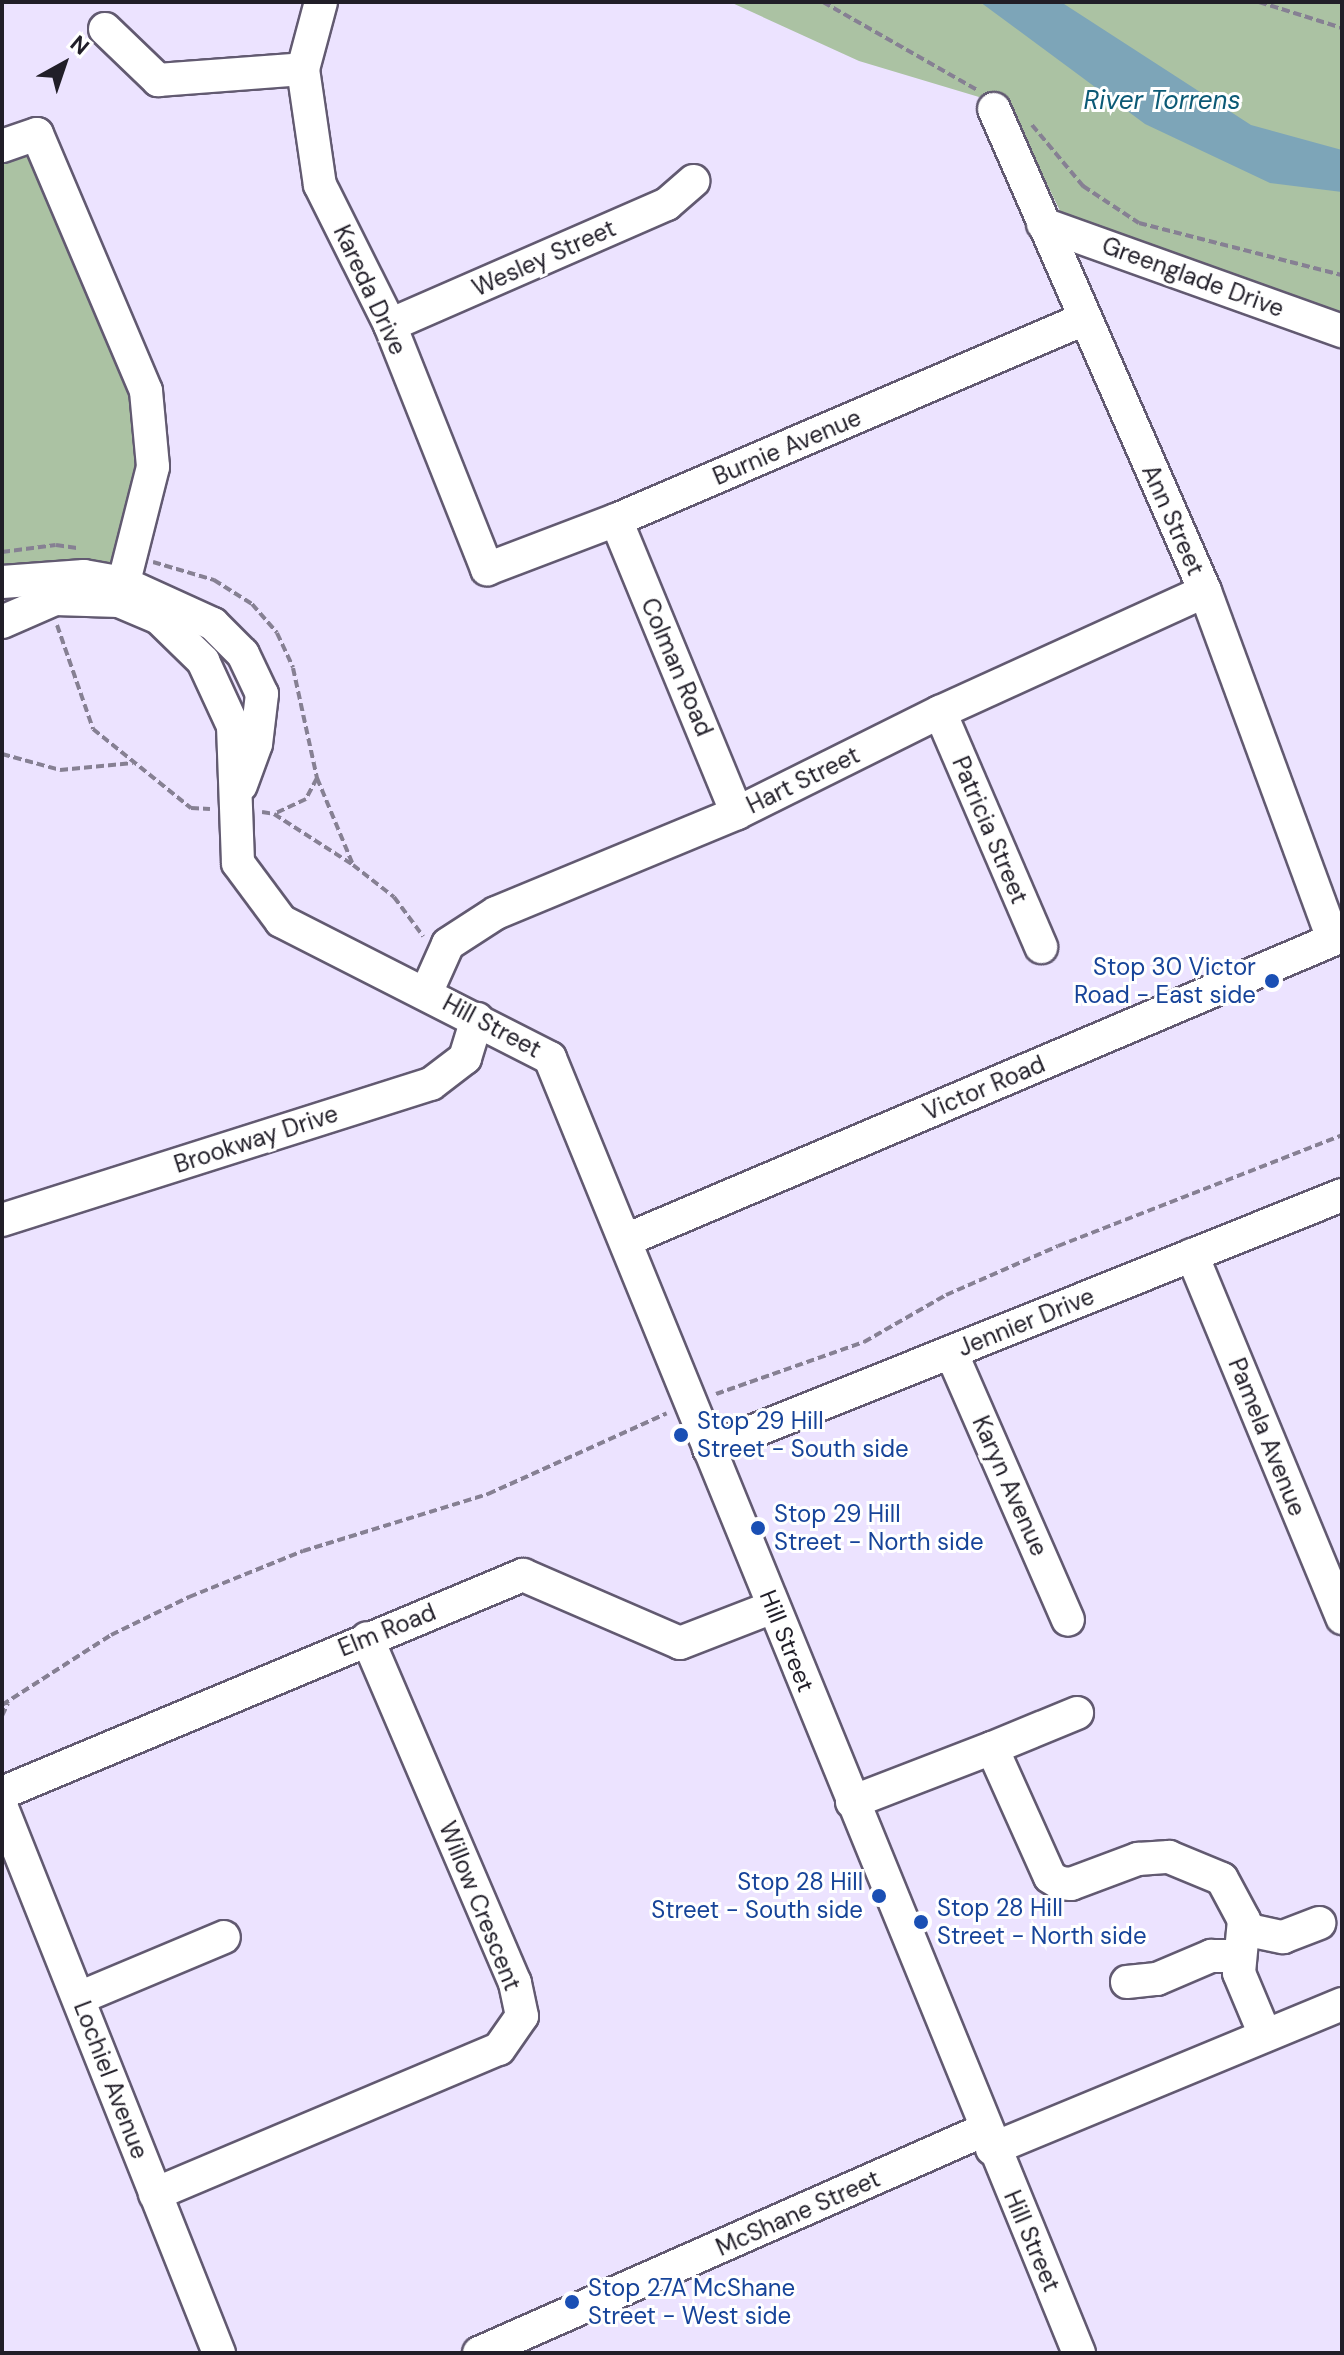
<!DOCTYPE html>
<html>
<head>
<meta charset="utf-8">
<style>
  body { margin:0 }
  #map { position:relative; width:1344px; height:2355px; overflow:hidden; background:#ece3ff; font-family:"DM Sans",sans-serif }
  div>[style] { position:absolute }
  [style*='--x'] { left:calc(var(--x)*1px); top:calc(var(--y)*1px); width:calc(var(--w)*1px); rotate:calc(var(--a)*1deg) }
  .green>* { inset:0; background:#abc2a3 }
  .water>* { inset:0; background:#7da5b8 }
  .path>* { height:4px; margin-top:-2px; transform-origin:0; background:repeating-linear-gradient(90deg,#868093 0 8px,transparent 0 12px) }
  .roads { filter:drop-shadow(2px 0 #625a71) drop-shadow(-2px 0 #625a71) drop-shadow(0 2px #625a71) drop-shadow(0 -2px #625a71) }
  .minor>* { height:32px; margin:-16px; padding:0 16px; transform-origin:16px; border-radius:16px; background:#fff }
  .dots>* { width:22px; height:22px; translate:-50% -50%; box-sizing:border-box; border:4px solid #fff; border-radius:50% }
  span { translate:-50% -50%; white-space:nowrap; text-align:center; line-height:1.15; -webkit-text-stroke:6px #fff; paint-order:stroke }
  .street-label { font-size:24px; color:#211e28 }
  .transit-label { font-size:24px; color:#164399 }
  .right { translate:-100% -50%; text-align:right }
  .left { translate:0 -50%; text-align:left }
  .water-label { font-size:26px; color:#0c5a76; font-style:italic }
  .frame { position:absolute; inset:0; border:4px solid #211e28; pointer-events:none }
  .north { position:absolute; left:24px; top:24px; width:80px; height:80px; -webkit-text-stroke:6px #fff; paint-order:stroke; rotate:40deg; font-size:22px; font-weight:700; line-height:32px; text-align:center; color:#211e28 }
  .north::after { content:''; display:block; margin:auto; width:28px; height:36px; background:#211e28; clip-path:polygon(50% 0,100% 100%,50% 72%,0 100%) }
</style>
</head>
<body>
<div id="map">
  <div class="green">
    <div style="clip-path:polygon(730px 2px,1342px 2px,1342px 316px,1062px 215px,1009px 106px,859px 61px)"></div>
    <div style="clip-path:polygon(34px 149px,133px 386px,141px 480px,110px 574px,2px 574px,2px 164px)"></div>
  </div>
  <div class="water">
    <div style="clip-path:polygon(980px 2px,1061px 2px,1251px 125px,1342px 150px,1342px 192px,1270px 183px,1145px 124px)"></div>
  </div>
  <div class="path">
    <div style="--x:823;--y:2;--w:177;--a:29.7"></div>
    <div style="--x:1259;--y:2;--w:87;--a:17.4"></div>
    <div style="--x:1032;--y:125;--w:80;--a:50.1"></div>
    <div style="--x:1083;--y:186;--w:67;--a:33.5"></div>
    <div style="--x:1139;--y:223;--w:210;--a:14.4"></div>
    <div style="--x:2;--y:552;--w:54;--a:-7.4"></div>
    <div style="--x:56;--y:545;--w:21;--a:8"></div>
    <div style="--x:153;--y:562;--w:64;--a:16.4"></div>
    <div style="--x:214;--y:580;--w:45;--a:32.3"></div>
    <div style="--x:252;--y:604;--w:38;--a:49"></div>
    <div style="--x:277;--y:633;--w:38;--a:65"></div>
    <div style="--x:293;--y:668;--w:113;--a:77.7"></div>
    <div style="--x:317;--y:778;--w:24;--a:118"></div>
    <div style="--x:306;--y:799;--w:35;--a:155"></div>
    <div style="--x:57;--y:625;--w:110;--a:70.9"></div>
    <div style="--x:93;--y:729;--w:126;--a:38.9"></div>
    <div style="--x:191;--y:808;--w:19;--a:3"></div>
    <div style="--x:2;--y:754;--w:60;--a:15.4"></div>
    <div style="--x:60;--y:770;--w:73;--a:-5.5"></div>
    <div style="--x:317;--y:778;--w:94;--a:67.5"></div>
    <div style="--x:262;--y:812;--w:12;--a:9"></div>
    <div style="--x:274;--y:814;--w:94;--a:32.8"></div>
    <div style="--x:353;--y:865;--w:52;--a:38"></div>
    <div style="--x:394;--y:897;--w:49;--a:53.4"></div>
    <div style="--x:716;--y:1394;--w:157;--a:-19.4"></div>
    <div style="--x:864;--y:1342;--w:95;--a:-29.8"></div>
    <div style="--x:946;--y:1295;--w:122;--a:-23.6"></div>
    <div style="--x:1058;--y:1246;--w:305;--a:-21.3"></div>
    <div style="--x:2;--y:1705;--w:130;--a:-32.7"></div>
    <div style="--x:111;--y:1635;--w:87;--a:-26"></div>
    <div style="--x:189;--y:1597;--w:123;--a:-22"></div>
    <div style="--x:303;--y:1551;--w:194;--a:-17.1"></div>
    <div style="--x:488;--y:1494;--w:196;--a:-24.3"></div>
    <div style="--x:2;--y:1716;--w:14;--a:-65"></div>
  </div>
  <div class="roads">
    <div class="minor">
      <div style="--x:321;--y:2;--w:69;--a:105"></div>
      <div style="--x:303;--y:69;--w:117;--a:81.7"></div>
      <div style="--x:320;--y:185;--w:157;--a:63.4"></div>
      <div style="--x:390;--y:325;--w:263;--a:68.3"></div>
      <div style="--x:487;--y:569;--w:138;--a:-20.8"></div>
      <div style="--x:616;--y:520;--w:509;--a:-23.24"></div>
      <div style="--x:105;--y:29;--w:74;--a:43.9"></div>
      <div style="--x:158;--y:80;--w:145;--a:-4.3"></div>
      <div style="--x:994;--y:109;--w:526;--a:66.36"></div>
      <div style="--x:1205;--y:591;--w:371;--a:69.8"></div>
      <div style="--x:2;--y:146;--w:37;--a:-19"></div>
      <div style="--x:37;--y:134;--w:279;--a:67"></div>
      <div style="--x:146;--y:391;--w:76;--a:84.7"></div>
      <div style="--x:153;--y:467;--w:138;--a:104.2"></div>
      <div style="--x:1043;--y:224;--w:318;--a:19.7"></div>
      <div style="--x:390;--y:325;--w:302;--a:-23.6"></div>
      <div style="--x:667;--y:204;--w:35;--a:-41"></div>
      <div style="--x:616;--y:520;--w:317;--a:67.6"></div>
      <div style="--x:2;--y:582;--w:82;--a:-4.2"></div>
      <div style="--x:84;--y:576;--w:40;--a:10"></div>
      <div style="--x:123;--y:583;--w:99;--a:24.5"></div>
      <div style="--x:213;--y:624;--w:42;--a:45"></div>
      <div style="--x:243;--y:654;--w:44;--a:64.6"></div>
      <div style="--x:262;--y:694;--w:50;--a:96.8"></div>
      <div style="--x:256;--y:744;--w:44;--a:110.1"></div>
      <div style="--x:2;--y:622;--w:58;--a:-23.5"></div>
      <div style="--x:55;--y:599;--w:64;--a:1.8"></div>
      <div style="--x:119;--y:601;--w:43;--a:23"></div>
      <div style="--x:159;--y:618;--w:62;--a:44.3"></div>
      <div style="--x:203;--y:661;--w:72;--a:65.2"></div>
      <div style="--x:233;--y:726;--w:137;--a:87.9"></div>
      <div style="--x:238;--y:863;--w:72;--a:53.4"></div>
      <div style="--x:281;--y:921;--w:302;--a:27"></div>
      <div style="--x:550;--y:1058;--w:1399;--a:67.78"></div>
      <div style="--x:940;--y:712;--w:256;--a:66.7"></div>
      <div style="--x:427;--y:991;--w:51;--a:-65.9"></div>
      <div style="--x:448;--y:944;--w:57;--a:-32.9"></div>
      <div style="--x:496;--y:913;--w:261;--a:-22.5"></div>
      <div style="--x:737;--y:813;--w:227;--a:-26.5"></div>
      <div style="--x:940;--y:712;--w:291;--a:-24.5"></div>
      <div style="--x:2;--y:1220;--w:450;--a:-17.6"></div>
      <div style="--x:431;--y:1084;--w:43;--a:-37.4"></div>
      <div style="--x:465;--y:1058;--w:41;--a:-72.9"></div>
      <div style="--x:626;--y:1240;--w:778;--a:-23.01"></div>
      <div style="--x:1192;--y:1255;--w:393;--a:67.5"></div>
      <div style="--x:951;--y:1352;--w:292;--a:66.4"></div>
      <div style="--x:709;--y:1449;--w:682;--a:-21.86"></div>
      <div style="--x:992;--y:1748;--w:92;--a:-22.4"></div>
      <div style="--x:2;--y:1793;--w:565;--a:-22.71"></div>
      <div style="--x:523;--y:1575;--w:171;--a:23.4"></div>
      <div style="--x:680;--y:1643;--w:100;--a:-21.2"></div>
      <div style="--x:852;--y:1802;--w:150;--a:-21.1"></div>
      <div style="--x:992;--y:1748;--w:141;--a:65.8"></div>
      <div style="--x:1050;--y:1877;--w:12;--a:31"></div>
      <div style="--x:1060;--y:1883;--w:11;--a:5"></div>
      <div style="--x:1071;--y:1884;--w:72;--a:-20.5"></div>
      <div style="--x:1138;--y:1859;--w:31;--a:-4"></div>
      <div style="--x:1169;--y:1857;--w:57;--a:22.5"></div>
      <div style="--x:1222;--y:1879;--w:47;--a:61.8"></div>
      <div style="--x:1244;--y:1920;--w:53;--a:95.4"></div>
      <div style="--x:1239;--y:1973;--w:67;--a:67.2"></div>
      <div style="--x:2;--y:1808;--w:587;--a:68.29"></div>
      <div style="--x:1244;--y:1929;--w:40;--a:12"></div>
      <div style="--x:1283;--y:1937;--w:39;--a:-21"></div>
      <div style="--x:1127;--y:1982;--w:30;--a:-6"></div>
      <div style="--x:1157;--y:1979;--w:59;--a:-23.1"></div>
      <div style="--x:1211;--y:1956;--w:26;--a:0"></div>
      <div style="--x:79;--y:1998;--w:157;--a:-22.8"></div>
      <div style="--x:992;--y:2149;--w:379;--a:-22.5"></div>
      <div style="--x:155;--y:2194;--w:373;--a:-22.9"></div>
      <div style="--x:499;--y:2049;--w:40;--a:-55.1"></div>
      <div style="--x:522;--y:2016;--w:34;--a:-102"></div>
      <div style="--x:515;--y:1983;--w:375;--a:-113.2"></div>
      <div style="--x:479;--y:2353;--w:552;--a:-23.83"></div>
    </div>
  </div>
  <div class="dots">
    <div style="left:1272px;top:981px;background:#1a4fb4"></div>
    <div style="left:681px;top:1435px;background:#1a4fb4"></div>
    <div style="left:758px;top:1528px;background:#1a4fb4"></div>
    <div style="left:879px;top:1896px;background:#1a4fb4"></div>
    <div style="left:921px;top:1922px;background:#1a4fb4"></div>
    <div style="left:572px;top:2302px;background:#1a4fb4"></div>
  </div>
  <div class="street-label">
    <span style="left:544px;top:258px;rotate:-24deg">Wesley Street</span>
    <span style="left:1193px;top:277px;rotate:20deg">Greenglade Drive</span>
    <span style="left:370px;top:290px;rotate:65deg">Kareda Drive</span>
    <span style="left:787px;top:447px;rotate:-23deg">Burnie Avenue</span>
    <span style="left:1173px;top:520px;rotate:66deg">Ann Street</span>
    <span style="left:677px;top:667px;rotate:67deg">Colman Road</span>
    <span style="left:803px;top:780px;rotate:-26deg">Hart Street</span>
    <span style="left:990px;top:830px;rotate:67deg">Patricia Street</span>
    <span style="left:492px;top:1026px;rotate:28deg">Hill Street</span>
    <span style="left:984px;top:1088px;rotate:-23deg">Victor Road</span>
    <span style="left:256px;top:1139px;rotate:-18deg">Brookway Drive</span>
    <span style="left:1026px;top:1322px;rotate:-22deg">Jennier Drive</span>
    <span style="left:1267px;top:1437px;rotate:68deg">Pamela Avenue</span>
    <span style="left:1010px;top:1486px;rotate:66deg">Karyn Avenue</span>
    <span style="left:387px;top:1630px;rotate:-22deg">Elm Road</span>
    <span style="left:787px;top:1641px;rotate:68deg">Hill Street</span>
    <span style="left:480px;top:1906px;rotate:68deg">Willow Crescent</span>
    <span style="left:111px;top:2080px;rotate:69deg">Lochiel Avenue</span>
    <span style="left:798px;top:2213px;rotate:-24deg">McShane Street</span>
    <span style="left:1032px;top:2241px;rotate:67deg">Hill Street</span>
  </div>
  <div class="transit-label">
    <span class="right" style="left:1256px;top:981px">Stop 30 Victor<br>Road - East side</span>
    <span class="left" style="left:697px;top:1435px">Stop 29 Hill<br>Street - South side</span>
    <span class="left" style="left:774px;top:1528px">Stop 29 Hill<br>Street - North side</span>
    <span class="right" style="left:863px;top:1896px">Stop 28 Hill<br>Street - South side</span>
    <span class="left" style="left:937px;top:1922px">Stop 28 Hill<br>Street - North side</span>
    <span class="left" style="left:588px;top:2302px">Stop 27A McShane<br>Street - West side</span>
  </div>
  <div class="water-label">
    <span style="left:1162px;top:101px">River Torrens</span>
  </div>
  <div class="frame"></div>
  <div class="north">N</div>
</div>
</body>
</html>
